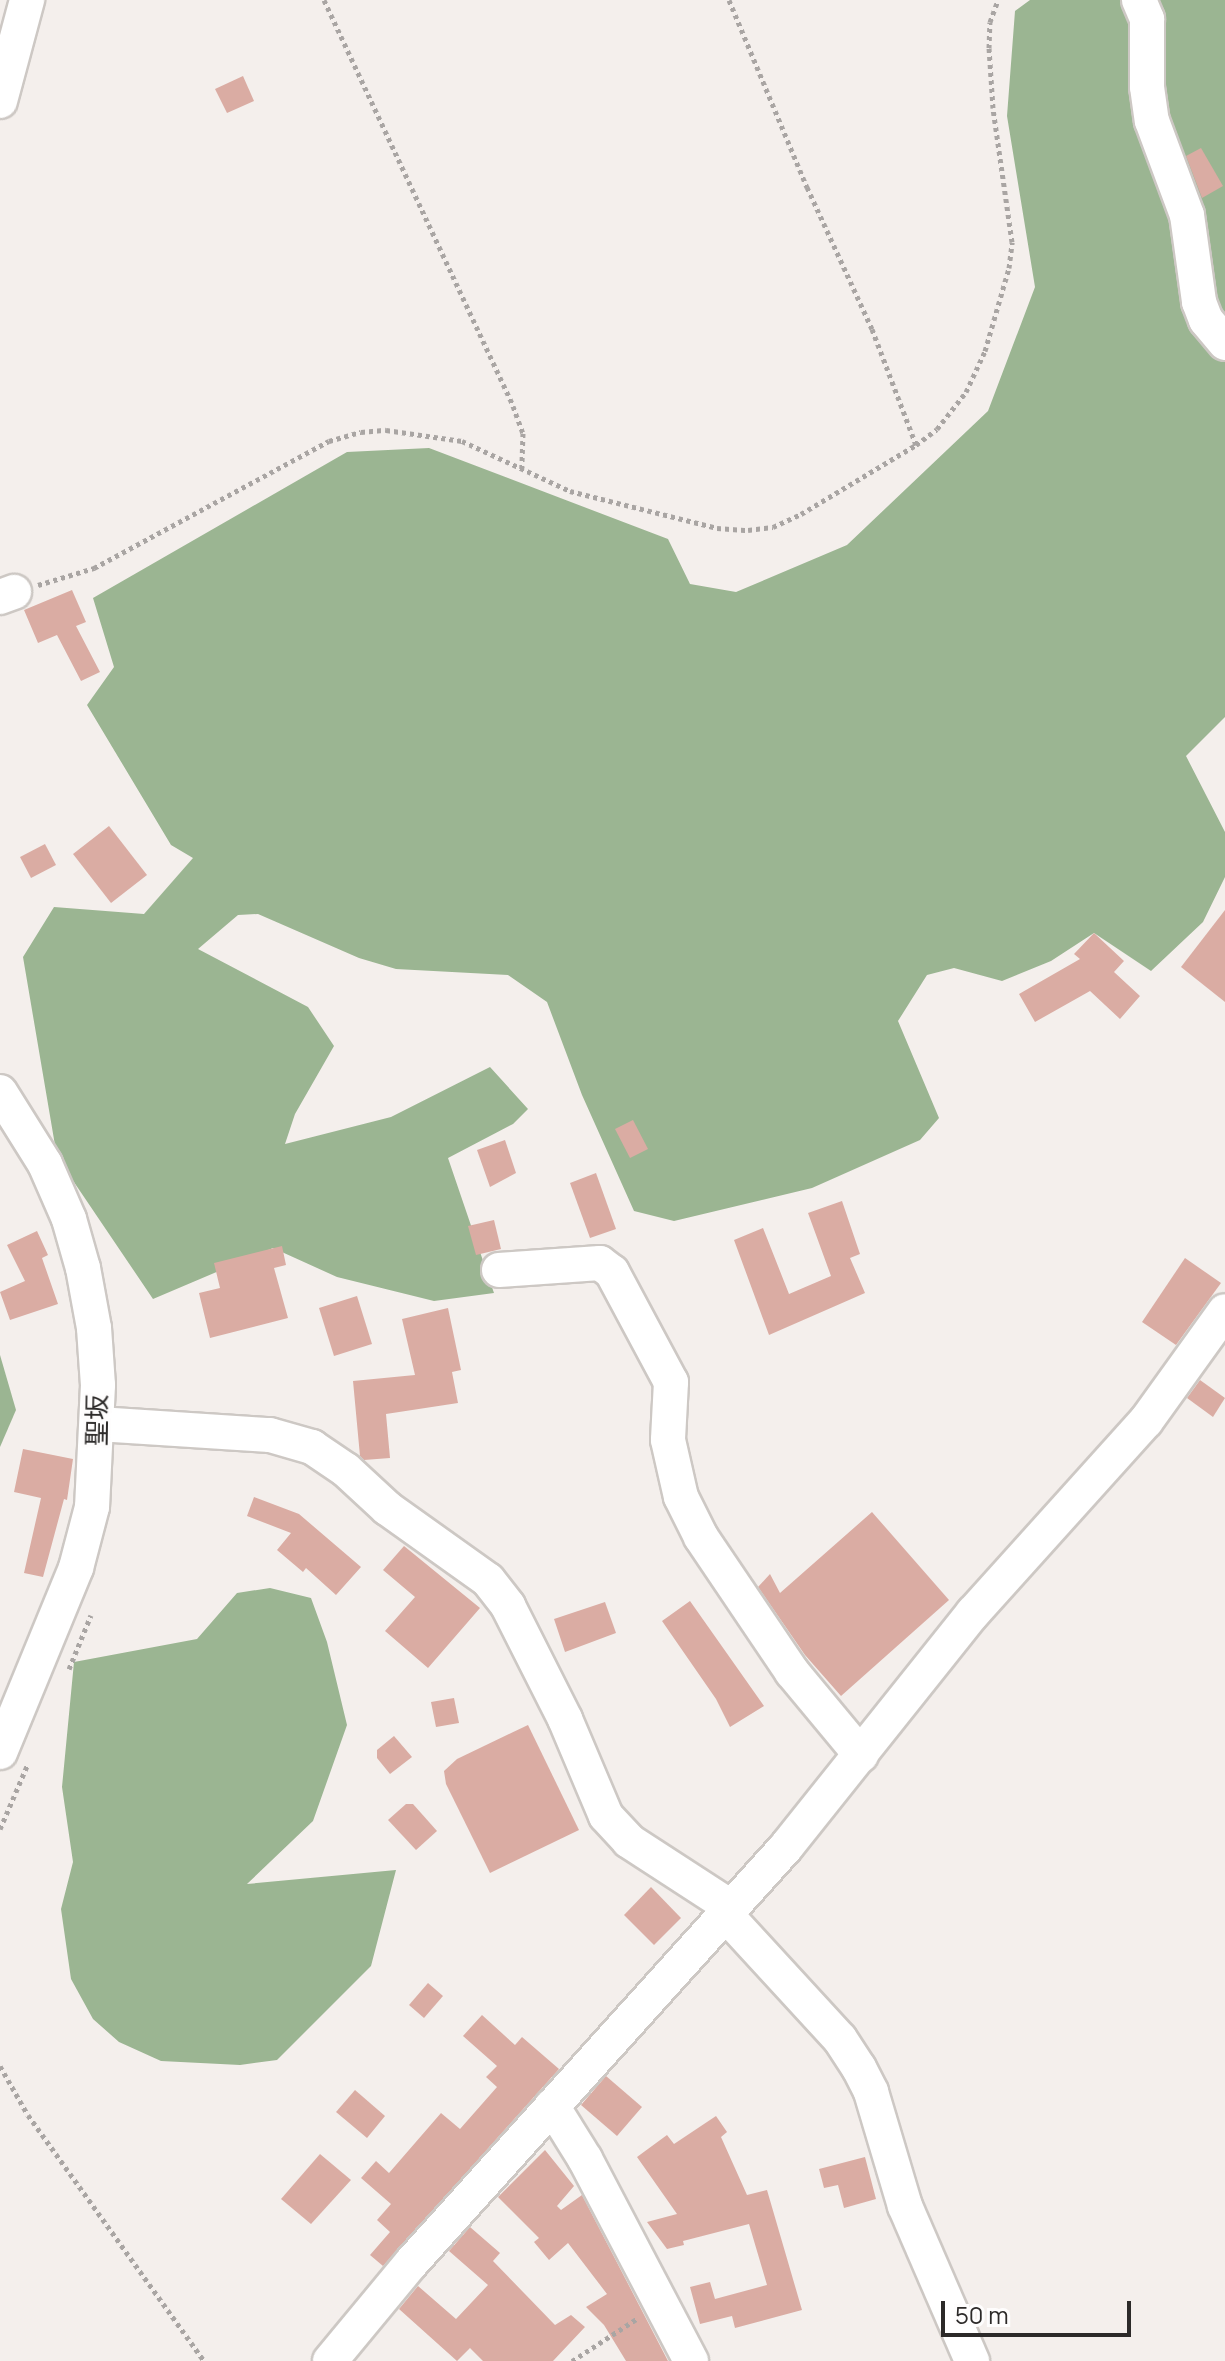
<!DOCTYPE html>
<html>
<head>
<meta charset="utf-8">
<style>
  body { margin:0 }
  #map { position:relative; width:1225px; height:2361px; overflow:hidden; background:#f4efec; font-family:Manrope,"Noto Sans JP",sans-serif }
  div>[style] { position:absolute }
  [style*='--x'] { left:calc(var(--x)*1px); top:calc(var(--y)*1px); width:calc(var(--w)*1px); rotate:calc(var(--a)*1deg) }
  .forest>* { inset:0; background:#9bb592 }
  .building>* { inset:0; background:#daaca3 }
  .path>* { height:5px; margin-top:-2.5px; transform-origin:0; background:repeating-linear-gradient(90deg,#a9a5a3 0 4px,transparent 0 8px) }
  .roads { filter:drop-shadow(2px 0 #cdc8c4) drop-shadow(-2px 0 #cdc8c4) drop-shadow(0 2px #cdc8c4) drop-shadow(0 -2px #cdc8c4) }
  .minor>* { height:34px; margin:-17px; padding:0 17px; transform-origin:17px; border-radius:17px; background:#fff }
  span { translate:-50% -50%; white-space:nowrap; text-align:center; line-height:1.15; -webkit-text-stroke:6px #fefdfd; paint-order:stroke }
  .street-label { font-size:26px; color:#2c2a29 }
  .scale { position:absolute; left:941px; top:2301px; width:190px; height:36px; box-sizing:border-box; border:4px solid #2c2a29; border-top:0; padding-left:10px; font-size:24px; line-height:28px; white-space:nowrap; color:#2c2a29; -webkit-text-stroke:6px #fefdfd; paint-order:stroke }
</style>
</head>
<body>
<div id="map">
  <div class="forest">
    <div style="clip-path:polygon(1030px 0,1225px 0,1225px 717px,1186px 756px,1225px 832px,1225px 877px,1203px 922px,1151px 971px,1094px 933px,1051px 961px,1002px 981px,954px 968px,927px 975px,898px 1021px,939px 1118px,920px 1140px,812px 1188px,674px 1221px,634px 1211px,582px 1095px,547px 1002px,508px 975px,396px 969px,359px 958px,258px 914px,238px 915px,198px 949px,308px 1007px,334px 1046px,295px 1114px,285px 1144px,391px 1117px,490px 1067px,528px 1109px,513px 1124px,448px 1158px,494px 1293px,434px 1301px,337px 1277px,273px 1248px,153px 1299px,57px 1157px,23px 957px,54px 907px,144px 914px,193px 858px,171px 845px,87px 705px,114px 667px,93px 598px,347px 452px,429px 448px,668px 539px,690px 584px,736px 592px,847px 545px,988px 411px,1035px 287px,1007px 116px,1015px 11px)"></div>
    <div style="clip-path:polygon(0 1355px,16px 1410px,0 1447px)"></div>
    <div style="clip-path:polygon(270px 1588px,311px 1598px,327px 1642px,347px 1725px,313px 1821px,247px 1884px,396px 1870px,371px 1966px,277px 2060px,240px 2065px,161px 2061px,119px 2042px,93px 2019px,71px 1979px,61px 1909px,73px 1862px,62px 1787px,74px 1662px,197px 1639px,237px 1593px)"></div>
  </div>
  <div class="building">
    <div style="clip-path:polygon(243px 76px,254px 101px,227px 113px,215px 89px)"></div>
    <div style="clip-path:polygon(1201px 148px,1223px 186px,1202px 198px,1186px 156px)"></div>
    <div style="clip-path:polygon(72px 590px,86px 622px,76px 626px,100px 672px,81px 681px,57px 635px,38px 643px,24px 610px)"></div>
    <div style="clip-path:polygon(109px 826px,147px 875px,111px 903px,73px 854px)"></div>
    <div style="clip-path:polygon(45px 844px,56px 865px,31px 878px,20px 857px)"></div>
    <div style="clip-path:polygon(1225px 910px,1225px 1002px,1181px 967px)"></div>
    <div style="clip-path:polygon(1094px 933px,1124px 961px,1114px 972px,1140px 996px,1120px 1019px,1090px 991px,1035px 1022px,1019px 994px,1080px 959px,1074px 954px)"></div>
    <div style="clip-path:polygon(633px 1120px,648px 1149px,630px 1158px,615px 1129px)"></div>
    <div style="clip-path:polygon(505px 1140px,516px 1173px,490px 1187px,477px 1150px)"></div>
    <div style="clip-path:polygon(596px 1173px,616px 1229px,590px 1238px,570px 1183px)"></div>
    <div style="clip-path:polygon(842px 1201px,860px 1254px,850px 1258px,865px 1293px,769px 1335px,734px 1240px,763px 1228px,789px 1294px,831px 1276px,808px 1213px)"></div>
    <div style="clip-path:polygon(494px 1220px,501px 1249px,476px 1255px,468px 1226px)"></div>
    <div style="clip-path:polygon(37px 1231px,48px 1255px,42px 1258px,58px 1304px,10px 1320px,0 1292px,25px 1281px,7px 1245px)"></div>
    <div style="clip-path:polygon(282px 1246px,286px 1265px,274px 1268px,288px 1318px,210px 1338px,199px 1293px,220px 1288px,214px 1263px)"></div>
    <div style="clip-path:polygon(1185px 1258px,1221px 1283px,1176px 1345px,1142px 1322px)"></div>
    <div style="clip-path:polygon(357px 1296px,372px 1344px,334px 1356px,319px 1308px)"></div>
    <div style="clip-path:polygon(448px 1308px,461px 1370px,452px 1372px,458px 1403px,386px 1414px,390px 1458px,364px 1460px,360px 1456px,353px 1381px,415px 1375px,402px 1319px)"></div>
    <div style="clip-path:polygon(1200px 1380px,1225px 1398px,1213px 1417px,1187px 1398px)"></div>
    <div style="clip-path:polygon(23px 1449px,73px 1459px,67px 1500px,64px 1499px,43px 1577px,24px 1573px,41px 1498px,14px 1492px)"></div>
    <div style="clip-path:polygon(254px 1497px,299px 1514px,361px 1567px,336px 1595px,306px 1568px,303px 1572px,277px 1550px,291px 1533px,247px 1516px)"></div>
    <div style="clip-path:polygon(872px 1512px,949px 1600px,841px 1696px,805px 1655px,758px 1587px,770px 1574px,780px 1593px)"></div>
    <div style="clip-path:polygon(404px 1546px,480px 1608px,428px 1668px,385px 1631px,415px 1597px,383px 1570px)"></div>
    <div style="clip-path:polygon(690px 1601px,764px 1706px,730px 1727px,716px 1699px,662px 1621px)"></div>
    <div style="clip-path:polygon(605px 1602px,616px 1633px,565px 1652px,554px 1619px)"></div>
    <div style="clip-path:polygon(454px 1698px,459px 1723px,436px 1727px,431px 1702px)"></div>
    <div style="clip-path:polygon(528px 1725px,579px 1830px,490px 1873px,446px 1784px,444px 1771px,457px 1759px)"></div>
    <div style="clip-path:polygon(394px 1736px,412px 1757px,390px 1774px,377px 1758px,377px 1750px)"></div>
    <div style="clip-path:polygon(406px 1804px,413px 1804px,437px 1831px,416px 1850px,388px 1820px)"></div>
    <div style="clip-path:polygon(651px 1887px,681px 1918px,654px 1945px,624px 1915px)"></div>
    <div style="clip-path:polygon(428px 1983px,443px 1996px,424px 2018px,409px 2005px)"></div>
    <div style="clip-path:polygon(482px 2015px,515px 2045px,522px 2037px,559px 2069px,383px 2266px,370px 2255px,390px 2232px,377px 2220px,391px 2204px,361px 2178px,376px 2161px,389px 2173px,441px 2113px,460px 2129px,497px 2087px,486px 2077px,497px 2066px,463px 2036px)"></div>
    <div style="clip-path:polygon(606px 2076px,642px 2107px,617px 2136px,581px 2105px)"></div>
    <div style="clip-path:polygon(355px 2090px,385px 2116px,367px 2138px,336px 2112px)"></div>
    <div style="clip-path:polygon(716px 2116px,727px 2132px,721px 2137px,747px 2195px,767px 2190px,802px 2310px,735px 2328px,732px 2316px,700px 2324px,690px 2287px,710px 2282px,715px 2299px,767px 2285px,749px 2224px,683px 2241px,684px 2245px,667px 2249px,647px 2222px,677px 2214px,637px 2157px,667px 2135px,674px 2144px)"></div>
    <div style="clip-path:polygon(545px 2150px,574px 2186px,557px 2206px,561px 2210px,582px 2195px,668px 2361px,626px 2361px,604px 2325px,586px 2307px,607px 2294px,568px 2243px,549px 2260px,534px 2242px,539px 2238px,498px 2197px)"></div>
    <div style="clip-path:polygon(320px 2154px,351px 2180px,311px 2224px,281px 2199px)"></div>
    <div style="clip-path:polygon(865px 2157px,876px 2199px,844px 2208px,838px 2185px,824px 2188px,819px 2169px)"></div>
    <div style="clip-path:polygon(470px 2227px,500px 2253px,493px 2261px,555px 2325px,571px 2315px,585px 2327px,553px 2361px,483px 2361px,470px 2348px,457px 2361px,399px 2309px,418px 2286px,456px 2319px,488px 2285px,449px 2251px)"></div>
  </div>
  <div class="path">
    <div style="--x:324;--y:0;--w:448;--a:65"></div>
    <div style="--x:513;--y:406;--w:29;--a:70"></div>
    <div style="--x:523;--y:433;--w:37;--a:92"></div>
    <div style="--x:729;--y:0;--w:203;--a:67.4"></div>
    <div style="--x:807;--y:187;--w:156;--a:65.4"></div>
    <div style="--x:872;--y:329;--w:124;--a:69.2"></div>
    <div style="--x:38;--y:585;--w:59;--a:-16.9"></div>
    <div style="--x:94;--y:568;--w:267;--a:-28.4"></div>
    <div style="--x:329;--y:441;--w:33;--a:-16"></div>
    <div style="--x:361;--y:432;--w:25;--a:-5"></div>
    <div style="--x:386;--y:430;--w:77;--a:8.2"></div>
    <div style="--x:462;--y:441;--w:119;--a:24.8"></div>
    <div style="--x:570;--y:491;--w:152;--a:14.1"></div>
    <div style="--x:717;--y:528;--w:31;--a:4"></div>
    <div style="--x:748;--y:530;--w:25;--a:-7"></div>
    <div style="--x:773;--y:527;--w:31;--a:-25"></div>
    <div style="--x:801;--y:514;--w:134;--a:-31"></div>
    <div style="--x:916;--y:445;--w:26;--a:-37"></div>
    <div style="--x:937;--y:429;--w:47;--a:-51.9"></div>
    <div style="--x:966;--y:392;--w:45;--a:-65.1"></div>
    <div style="--x:985;--y:351;--w:86;--a:-73.9"></div>
    <div style="--x:1009;--y:268;--w:26;--a:-83"></div>
    <div style="--x:1012;--y:242;--w:135;--a:-98.1"></div>
    <div style="--x:993;--y:108;--w:60;--a:-93.8"></div>
    <div style="--x:989;--y:48;--w:26;--a:-88"></div>
    <div style="--x:990;--y:22;--w:23;--a:-70"></div>
    <div style="--x:69;--y:1669;--w:58;--a:-67.8"></div>
    <div style="--x:0;--y:1829;--w:69;--a:-66.8"></div>
    <div style="--x:0;--y:2066;--w:56;--a:60.3"></div>
    <div style="--x:28;--y:2115;--w:302;--a:54.4"></div>
    <div style="--x:572;--y:2361;--w:79;--a:-33.1"></div>
  </div>
  <div class="roads">
    <div class="minor">
      <div style="--x:1139;--y:0;--w:21;--a:67"></div>
      <div style="--x:1147;--y:19;--w:68;--a:90"></div>
      <div style="--x:1147;--y:87;--w:34;--a:82"></div>
      <div style="--x:1152;--y:121;--w:100;--a:69.6"></div>
      <div style="--x:1187;--y:215;--w:88;--a:82.1"></div>
      <div style="--x:1199;--y:302;--w:19;--a:69"></div>
      <div style="--x:1206;--y:320;--w:30;--a:50"></div>
      <div style="--x:0;--y:101;--w:105;--a:-75"></div>
      <div style="--x:0;--y:597;--w:15;--a:-20"></div>
      <div style="--x:0;--y:1092;--w:85;--a:58"></div>
      <div style="--x:45;--y:1164;--w:60;--a:66.4"></div>
      <div style="--x:69;--y:1219;--w:51;--a:74.1"></div>
      <div style="--x:83;--y:1268;--w:61;--a:79.6"></div>
      <div style="--x:94;--y:1328;--w:57;--a:86"></div>
      <div style="--x:98;--y:1385;--w:122;--a:92.8"></div>
      <div style="--x:92;--y:1507;--w:63;--a:104.7"></div>
      <div style="--x:76;--y:1568;--w:199;--a:112.4"></div>
      <div style="--x:499;--y:1270;--w:101;--a:-4"></div>
      <div style="--x:600;--y:1263;--w:15;--a:37"></div>
      <div style="--x:612;--y:1272;--w:125;--a:61.8"></div>
      <div style="--x:671;--y:1382;--w:58;--a:93"></div>
      <div style="--x:668;--y:1440;--w:58;--a:77.2"></div>
      <div style="--x:681;--y:1497;--w:45;--a:63.4"></div>
      <div style="--x:701;--y:1537;--w:163;--a:56"></div>
      <div style="--x:792;--y:1672;--w:108;--a:50.3"></div>
      <div style="--x:98;--y:1424;--w:172;--a:3.7"></div>
      <div style="--x:270;--y:1435;--w:44;--a:15.9"></div>
      <div style="--x:312;--y:1447;--w:41;--a:34.1"></div>
      <div style="--x:346;--y:1470;--w:56;--a:42.8"></div>
      <div style="--x:387;--y:1508;--w:124;--a:35.5"></div>
      <div style="--x:488;--y:1580;--w:33;--a:52"></div>
      <div style="--x:508;--y:1606;--w:127;--a:63.2"></div>
      <div style="--x:565;--y:1719;--w:105;--a:67.1"></div>
      <div style="--x:606;--y:1816;--w:34;--a:47"></div>
      <div style="--x:629;--y:1841;--w:123;--a:33"></div>
      <div style="--x:726;--y:1915;--w:168;--a:47.4"></div>
      <div style="--x:840;--y:2039;--w:35;--a:57"></div>
      <div style="--x:859;--y:2068;--w:27;--a:63"></div>
      <div style="--x:871;--y:2092;--w:119;--a:73.4"></div>
      <div style="--x:905;--y:2206;--w:169;--a:66.6"></div>
      <div style="--x:552;--y:2106;--w:62;--a:58.1"></div>
      <div style="--x:585;--y:2159;--w:228;--a:62.3"></div>
      <div style="--x:330;--y:2361;--w:129;--a:-50.4"></div>
      <div style="--x:412;--y:2262;--w:559;--a:-47.97"></div>
      <div style="--x:786;--y:1847;--w:300;--a:-51.4"></div>
      <div style="--x:973;--y:1613;--w:258;--a:-48"></div>
      <div style="--x:1146;--y:1421;--w:135;--a:-54.3"></div>
    </div>
  </div>
  <div class="street-label">
    <span style="left:97px;top:1420px;rotate:-89deg">聖坂</span>
  </div>
  <div class="scale">50 m</div>
</div>
</body>
</html>
